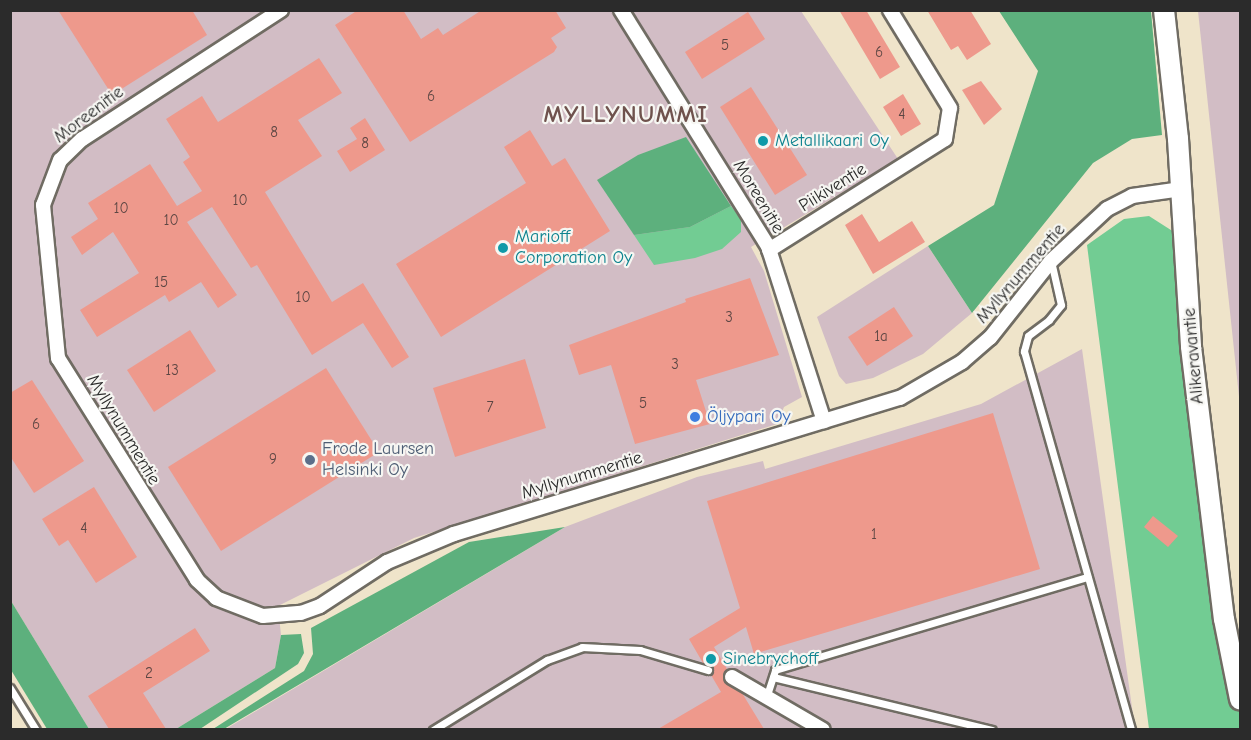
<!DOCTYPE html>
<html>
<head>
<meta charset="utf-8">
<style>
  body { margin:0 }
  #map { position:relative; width:1251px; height:740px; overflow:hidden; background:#efe4ca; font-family:"Comic Neue",sans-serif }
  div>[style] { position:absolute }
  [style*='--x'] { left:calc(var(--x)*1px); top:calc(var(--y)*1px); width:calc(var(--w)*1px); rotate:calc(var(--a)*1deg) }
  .industrial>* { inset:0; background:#d2bdc5 }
  .green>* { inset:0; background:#72cc93 }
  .forest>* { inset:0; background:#5db07d }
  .building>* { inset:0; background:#ee998c }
  .roads { filter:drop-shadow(2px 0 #706c63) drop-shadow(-2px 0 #706c63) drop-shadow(0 2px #706c63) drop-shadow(0 -2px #706c63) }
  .lane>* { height:7px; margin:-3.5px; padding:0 3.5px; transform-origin:3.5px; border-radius:3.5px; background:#fff }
  .street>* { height:14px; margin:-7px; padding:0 7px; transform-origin:7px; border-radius:7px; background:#fff }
  .secondary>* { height:20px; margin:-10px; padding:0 10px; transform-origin:10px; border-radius:10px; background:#fff }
  .dots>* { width:16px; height:16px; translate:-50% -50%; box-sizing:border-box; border:3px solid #f6f6f2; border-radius:50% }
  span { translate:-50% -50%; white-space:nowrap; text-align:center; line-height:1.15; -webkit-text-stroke:4.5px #f6f6f2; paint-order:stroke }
  .number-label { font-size:15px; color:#5c4643 }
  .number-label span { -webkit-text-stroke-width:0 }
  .street-label { font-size:18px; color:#2b2b2b }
  .culture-label { font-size:18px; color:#0d838f }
  .left { translate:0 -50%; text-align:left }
  .shop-label { font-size:18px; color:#366cbe }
  .service-label { font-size:18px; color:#4e5e75 }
  .district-label { font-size:24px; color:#6f524d; font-weight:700; letter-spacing:1.5px }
  .frame { position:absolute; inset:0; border:12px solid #2b2b2b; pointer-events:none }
</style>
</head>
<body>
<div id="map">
  <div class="industrial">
    <div style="clip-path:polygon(11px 11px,801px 11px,898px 159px,751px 247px,764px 271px,802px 397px,784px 407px,777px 424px,414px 538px,278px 606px,281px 635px,275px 668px,176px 729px,89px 729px,11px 601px)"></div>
    <div style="clip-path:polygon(1198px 11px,1240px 11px,1240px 406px)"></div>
    <div style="clip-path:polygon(928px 246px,972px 313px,923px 354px,873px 378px,846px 384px,839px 376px,817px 317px)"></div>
    <div style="clip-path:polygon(1082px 349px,1135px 729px,224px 730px,565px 527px,697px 477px,763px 461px,765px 469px,981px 404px)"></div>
  </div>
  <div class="green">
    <div style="clip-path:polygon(731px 206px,741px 219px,741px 232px,722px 249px,695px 258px,654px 265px,634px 235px,690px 227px)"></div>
    <div style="clip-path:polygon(1149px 216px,1174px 232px,1183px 352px,1240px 699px,1240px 729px,1149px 729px,1087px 245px,1124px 219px)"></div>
  </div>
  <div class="forest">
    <div style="clip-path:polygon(999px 11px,1151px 11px,1162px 135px,1132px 139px,1093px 163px,972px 313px,928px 246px,994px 205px,1038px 71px)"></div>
    <div style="clip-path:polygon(686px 137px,731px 206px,690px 227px,634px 235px,597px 180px,638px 155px)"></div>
    <div style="clip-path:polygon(565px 527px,224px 729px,213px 729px,304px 671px,313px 654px,311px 628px,469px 542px)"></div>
    <div style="clip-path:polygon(11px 601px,89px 729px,47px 729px,11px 670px)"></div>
    <div style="clip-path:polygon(301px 634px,304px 653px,298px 664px,200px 729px,176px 729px,275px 668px,281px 635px)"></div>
  </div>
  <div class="building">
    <div style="clip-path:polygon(58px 10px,192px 10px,207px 35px,112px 95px)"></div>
    <div style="clip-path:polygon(358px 10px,403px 10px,421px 39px,438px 28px,443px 35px,482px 10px,555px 10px,566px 28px,551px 38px,557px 47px,554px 52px,410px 142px,335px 25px)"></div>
    <div style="clip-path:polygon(839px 10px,866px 10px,900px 67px,880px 79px)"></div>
    <div style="clip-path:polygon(927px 10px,970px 10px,991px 44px,967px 60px,958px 46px,951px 50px)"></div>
    <div style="clip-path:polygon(748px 12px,765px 39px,702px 79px,685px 52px)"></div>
    <div style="clip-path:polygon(319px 58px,342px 93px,298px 120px,322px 156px,265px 192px,332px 302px,363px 283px,409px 357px,392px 368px,363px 323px,312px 355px,257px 265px,251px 268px,212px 207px,187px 222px,237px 295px,218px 308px,201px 282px,169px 302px,165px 295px,97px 337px,80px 310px,139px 273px,113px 232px,82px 255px,71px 237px,98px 219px,88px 203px,150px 164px,177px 206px,202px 191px,183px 162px,190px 157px,166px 119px,202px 96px,218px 122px)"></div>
    <div style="clip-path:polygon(981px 81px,1002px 109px,984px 125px,962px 90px)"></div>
    <div style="clip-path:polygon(751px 87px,807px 175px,775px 195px,720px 107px)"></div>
    <div style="clip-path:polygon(903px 94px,921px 124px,901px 136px,883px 107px)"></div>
    <div style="clip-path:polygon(365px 118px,385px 150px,350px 172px,337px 151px,357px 139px,350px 128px)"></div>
    <div style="clip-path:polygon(530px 130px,552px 166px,565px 158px,610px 231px,441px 337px,396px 264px,526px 183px,504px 147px)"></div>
    <div style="clip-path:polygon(862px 214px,879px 242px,912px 221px,925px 242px,873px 274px,845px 225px)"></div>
    <div style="clip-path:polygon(750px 278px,779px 355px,696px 380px,710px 424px,635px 444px,611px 365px,579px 375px,569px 345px,686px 302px,685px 299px)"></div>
    <div style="clip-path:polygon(894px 307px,913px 336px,867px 366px,848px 337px)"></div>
    <div style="clip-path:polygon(190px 330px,216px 371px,154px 412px,127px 370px)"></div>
    <div style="clip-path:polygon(525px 359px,546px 428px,455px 457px,433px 388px)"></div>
    <div style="clip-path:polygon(326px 368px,379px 452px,221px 551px,168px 467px)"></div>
    <div style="clip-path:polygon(32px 380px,84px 461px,34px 493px,10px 456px,10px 393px)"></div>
    <div style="clip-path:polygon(993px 413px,1040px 569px,754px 654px,746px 627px,714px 647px,727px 669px,725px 682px,742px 693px,764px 729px,658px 729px,721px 692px,711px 675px,712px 667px,703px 663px,689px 639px,740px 608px,707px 501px)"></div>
    <div style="clip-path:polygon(94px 487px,137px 557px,96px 583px,68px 540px,59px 546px,42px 519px)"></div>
    <div style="clip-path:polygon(1153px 516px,1178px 536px,1168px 547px,1144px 527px)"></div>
    <div style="clip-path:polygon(195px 628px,210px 651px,143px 693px,166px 729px,109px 729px,88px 696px)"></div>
  </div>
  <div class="roads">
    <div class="lane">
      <div style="--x:1051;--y:261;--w:45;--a:77.2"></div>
      <div style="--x:1061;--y:305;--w:19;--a:129"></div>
      <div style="--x:1049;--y:320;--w:26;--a:143"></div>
      <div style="--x:1028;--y:336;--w:16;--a:105"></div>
      <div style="--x:1024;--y:351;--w:394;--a:74.2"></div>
      <div style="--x:773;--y:677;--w:225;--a:13.6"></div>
      <div style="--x:10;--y:688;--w:49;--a:58.2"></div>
      <div style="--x:767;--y:695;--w:26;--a:-72"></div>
      <div style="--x:775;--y:670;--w:326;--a:-16.6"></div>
      <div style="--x:433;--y:730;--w:134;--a:-31.6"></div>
      <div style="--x:547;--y:660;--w:37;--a:-20"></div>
      <div style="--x:582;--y:647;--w:58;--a:3"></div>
      <div style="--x:640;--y:650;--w:71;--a:16.4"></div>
    </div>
    <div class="street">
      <div style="--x:281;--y:10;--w:237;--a:147"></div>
      <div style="--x:82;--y:139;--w:30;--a:136"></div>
      <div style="--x:60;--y:160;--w:48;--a:110.7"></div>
      <div style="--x:43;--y:205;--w:154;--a:84.4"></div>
      <div style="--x:58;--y:358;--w:262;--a:57.9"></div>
      <div style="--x:197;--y:580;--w:26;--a:43"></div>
      <div style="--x:216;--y:598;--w:50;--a:21"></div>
      <div style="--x:263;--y:616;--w:38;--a:-5"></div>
      <div style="--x:301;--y:613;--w:20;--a:-20"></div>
      <div style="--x:320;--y:606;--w:80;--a:-33.3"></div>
      <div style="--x:387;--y:562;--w:73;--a:-22.7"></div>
      <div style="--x:454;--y:534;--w:466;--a:-17"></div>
      <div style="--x:900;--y:398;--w:72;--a:-30.1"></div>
      <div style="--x:962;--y:362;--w:37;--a:-41"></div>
      <div style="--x:990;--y:338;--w:98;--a:-51.6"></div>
      <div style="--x:1051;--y:261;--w:76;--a:-42.9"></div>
      <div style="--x:1107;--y:209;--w:28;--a:-27"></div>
      <div style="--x:1132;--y:196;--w:50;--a:-8"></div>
      <div style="--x:621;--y:10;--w:278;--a:58.1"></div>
      <div style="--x:768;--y:246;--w:184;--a:72.3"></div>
      <div style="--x:769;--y:250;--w:208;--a:-32.2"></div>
      <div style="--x:945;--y:139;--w:31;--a:-81"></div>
      <div style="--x:950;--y:108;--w:115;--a:-121.5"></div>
      <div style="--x:732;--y:677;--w:105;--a:30.2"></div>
    </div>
    <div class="secondary">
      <div style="--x:1164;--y:10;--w:130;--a:83.8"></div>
      <div style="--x:1178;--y:139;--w:208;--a:86.4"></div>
      <div style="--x:1191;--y:347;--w:274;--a:83.1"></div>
      <div style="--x:1224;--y:619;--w:82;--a:78.7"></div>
    </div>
  </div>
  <div class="dots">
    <div style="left:763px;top:141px;background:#0f9aa8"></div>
    <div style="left:503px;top:248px;background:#0f9aa8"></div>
    <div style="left:695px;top:417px;background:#3f7fe0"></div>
    <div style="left:310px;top:460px;background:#5c6f8a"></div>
    <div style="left:711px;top:659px;background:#0f9aa8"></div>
  </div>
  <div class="number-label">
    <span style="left:725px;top:46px">5</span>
    <span style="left:879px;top:53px">6</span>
    <span style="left:431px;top:97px">6</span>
    <span style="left:902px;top:115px">4</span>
    <span style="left:274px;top:133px">8</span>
    <span style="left:365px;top:144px">8</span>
    <span style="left:240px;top:201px">10</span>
    <span style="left:121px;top:209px">10</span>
    <span style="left:171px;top:221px">10</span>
    <span style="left:161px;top:283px">15</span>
    <span style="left:303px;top:298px">10</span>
    <span style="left:729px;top:318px">3</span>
    <span style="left:881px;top:337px">1a</span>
    <span style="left:675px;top:365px">3</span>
    <span style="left:172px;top:371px">13</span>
    <span style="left:643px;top:404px">5</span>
    <span style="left:490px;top:408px">7</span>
    <span style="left:36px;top:425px">6</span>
    <span style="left:273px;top:460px">9</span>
    <span style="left:84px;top:529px">4</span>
    <span style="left:874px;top:535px">1</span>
    <span style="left:149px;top:674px">2</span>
  </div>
  <div class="street-label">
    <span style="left:89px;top:115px;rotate:-37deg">Moreenitie</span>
    <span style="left:833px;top:188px;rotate:-32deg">Piikiventie</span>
    <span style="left:758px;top:197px;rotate:59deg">Moreenitie</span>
    <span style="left:1021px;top:274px;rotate:-49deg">Myllynummentie</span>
    <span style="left:1194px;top:356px;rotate:-95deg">Alikeravantie</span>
    <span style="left:123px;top:430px;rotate:59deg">Myllynummentie</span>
    <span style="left:582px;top:476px;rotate:-17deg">Myllynummentie</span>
  </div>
  <div class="culture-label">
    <span class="left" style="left:775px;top:141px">Metallikaari Oy</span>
    <span class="left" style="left:515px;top:248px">Marioff<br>Corporation Oy</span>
    <span class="left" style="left:723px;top:659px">Sinebrychoff</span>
  </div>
  <div class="shop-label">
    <span class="left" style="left:707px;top:417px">Öljypari Oy</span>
  </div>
  <div class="service-label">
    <span class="left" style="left:322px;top:460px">Frode Laursen<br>Helsinki Oy</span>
  </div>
  <div class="district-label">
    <span style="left:626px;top:115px">MYLLYNUMMI</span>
  </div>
  <div class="frame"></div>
</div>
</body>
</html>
